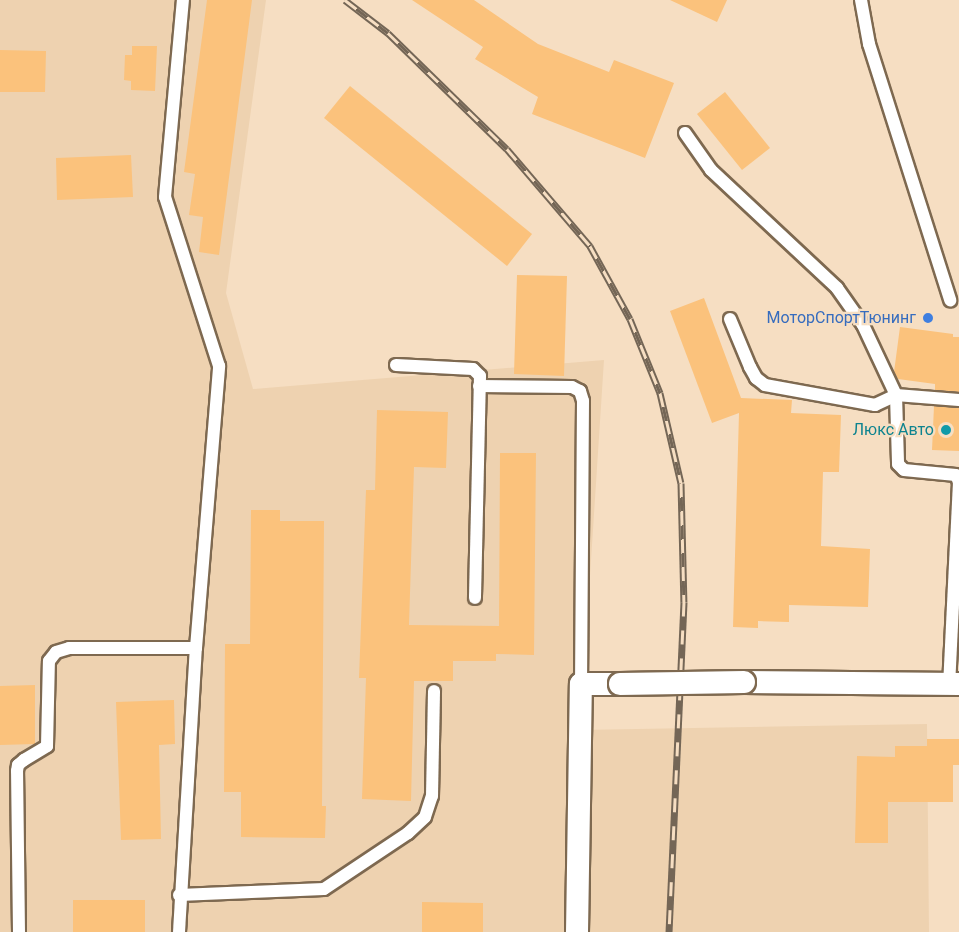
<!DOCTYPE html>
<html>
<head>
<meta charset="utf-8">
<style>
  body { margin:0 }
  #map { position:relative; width:959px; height:932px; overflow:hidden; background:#f6dec2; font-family:Roboto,sans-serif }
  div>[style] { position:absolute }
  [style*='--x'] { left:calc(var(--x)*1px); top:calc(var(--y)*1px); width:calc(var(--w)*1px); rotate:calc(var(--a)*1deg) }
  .built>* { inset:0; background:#eed2b0 }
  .building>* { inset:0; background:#fbc27c }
  .roads { filter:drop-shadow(2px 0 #7e6950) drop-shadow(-2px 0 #7e6950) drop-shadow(0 2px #7e6950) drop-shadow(0 -2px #7e6950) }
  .service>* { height:12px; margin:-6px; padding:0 6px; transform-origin:6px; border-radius:6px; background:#fff }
  .minor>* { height:22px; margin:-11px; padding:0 11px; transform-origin:11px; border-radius:11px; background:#fff }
  .rail>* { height:7px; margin-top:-3.5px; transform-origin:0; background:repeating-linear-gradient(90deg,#f6dec2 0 14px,#746656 0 28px); box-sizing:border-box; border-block:2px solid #746656 }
  .bridges { filter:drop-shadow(2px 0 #7e6950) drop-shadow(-2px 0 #7e6950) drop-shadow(0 2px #7e6950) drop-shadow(0 -2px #7e6950) }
  .minor-bridge>* { height:22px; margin:-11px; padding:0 11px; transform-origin:11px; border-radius:11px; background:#fff }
  .dots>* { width:16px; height:16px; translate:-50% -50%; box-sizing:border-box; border:3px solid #f6dec2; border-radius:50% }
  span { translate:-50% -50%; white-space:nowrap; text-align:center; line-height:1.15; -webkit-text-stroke:4.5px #f6dec2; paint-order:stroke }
  .shop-label { font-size:16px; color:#366cbe }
  .right { translate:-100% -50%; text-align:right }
  .culture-label { font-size:16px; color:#0d838f }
</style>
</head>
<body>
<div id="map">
  <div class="built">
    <div style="clip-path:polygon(0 0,266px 0,226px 293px,253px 389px,604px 360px,580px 730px,927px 724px,929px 932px,0 932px)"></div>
  </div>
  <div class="building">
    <div style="clip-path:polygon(207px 0,252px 0,219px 255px,199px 252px,203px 217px,189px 215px,195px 174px,184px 172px)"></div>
    <div style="clip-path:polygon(412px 0,474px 0,538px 44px,609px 72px,614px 60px,674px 83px,645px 158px,532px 114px,538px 97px,475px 59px,483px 47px)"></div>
    <div style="clip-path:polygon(670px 0,727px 0,717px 22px)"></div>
    <div style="clip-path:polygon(132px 46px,157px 46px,155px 91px,131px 90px,131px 81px,124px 80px,125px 55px,132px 55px)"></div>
    <div style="clip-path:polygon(0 50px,46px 51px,45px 92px,0 92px)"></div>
    <div style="clip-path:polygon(350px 86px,532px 234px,507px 266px,324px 118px)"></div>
    <div style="clip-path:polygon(725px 92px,770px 148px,742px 170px,697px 114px)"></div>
    <div style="clip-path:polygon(131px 155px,133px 197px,57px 200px,56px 158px)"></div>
    <div style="clip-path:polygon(517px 275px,567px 276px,564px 376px,514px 374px)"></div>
    <div style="clip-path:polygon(704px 298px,741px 398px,792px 400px,791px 413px,841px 415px,839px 472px,823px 472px,821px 546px,870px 549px,868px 607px,789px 605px,789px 622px,758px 621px,758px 628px,733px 627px,739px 413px,712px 423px,670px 311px)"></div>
    <div style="clip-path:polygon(900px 327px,953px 334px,953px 337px,959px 337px,959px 392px,935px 390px,935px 384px,898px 379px,894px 372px)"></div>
    <div style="clip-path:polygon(934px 406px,959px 408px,959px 451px,932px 450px)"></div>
    <div style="clip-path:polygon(377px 410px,448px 412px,446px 468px,414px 467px,409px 625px,499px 626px,500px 453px,536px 453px,534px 655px,496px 654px,496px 661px,453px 661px,453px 681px,414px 681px,411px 801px,362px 799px,366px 678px,359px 678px,366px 490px,375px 490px)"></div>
    <div style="clip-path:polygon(251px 510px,280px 510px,280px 521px,324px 521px,322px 806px,326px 806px,325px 838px,241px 837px,241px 792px,224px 792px,225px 644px,250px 644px)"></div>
    <div style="clip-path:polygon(35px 685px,35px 744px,0 745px,0 686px)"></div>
    <div style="clip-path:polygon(174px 700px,175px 744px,159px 745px,161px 839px,121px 840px,116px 702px)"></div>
    <div style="clip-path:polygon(927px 739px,959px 739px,959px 765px,953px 765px,953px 802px,888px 802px,888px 843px,855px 843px,857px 756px,895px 757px,895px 746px,927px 746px)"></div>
    <div style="clip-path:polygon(73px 900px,145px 900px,145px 932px,73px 932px)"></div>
    <div style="clip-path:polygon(422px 902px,483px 903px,483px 932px,422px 932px)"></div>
  </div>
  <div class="roads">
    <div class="service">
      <div style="--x:861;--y:0;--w:45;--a:79.7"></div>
      <div style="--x:869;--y:44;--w:269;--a:72.4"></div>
      <div style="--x:685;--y:133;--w:45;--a:54.9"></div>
      <div style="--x:711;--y:170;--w:173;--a:43.1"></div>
      <div style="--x:837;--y:288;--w:45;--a:54.9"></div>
      <div style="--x:863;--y:325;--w:77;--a:64.8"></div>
      <div style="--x:896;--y:395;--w:63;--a:4.5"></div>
      <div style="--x:730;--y:319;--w:52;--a:67.4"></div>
      <div style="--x:750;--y:367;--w:13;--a:61"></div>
      <div style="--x:756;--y:378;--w:11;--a:38"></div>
      <div style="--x:765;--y:385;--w:112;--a:10.3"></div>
      <div style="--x:875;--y:405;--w:23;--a:-25"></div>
      <div style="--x:896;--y:395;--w:69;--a:88.3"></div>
      <div style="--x:898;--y:464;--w:8;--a:45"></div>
      <div style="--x:904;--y:470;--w:52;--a:5.5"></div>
      <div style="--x:956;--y:475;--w:8;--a:67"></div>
      <div style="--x:959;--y:482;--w:202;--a:92.8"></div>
      <div style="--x:396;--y:365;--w:77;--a:3"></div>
      <div style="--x:473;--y:369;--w:10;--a:45"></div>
      <div style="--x:480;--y:376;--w:222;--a:91.3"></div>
      <div style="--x:479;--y:386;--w:93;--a:0.6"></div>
      <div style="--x:572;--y:387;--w:9;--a:27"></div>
      <div style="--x:580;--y:391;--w:10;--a:73"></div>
      <div style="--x:583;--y:401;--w:283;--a:90.4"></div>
      <div style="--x:179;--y:895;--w:145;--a:-2.4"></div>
      <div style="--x:324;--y:889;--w:101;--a:-33.7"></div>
      <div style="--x:408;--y:833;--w:23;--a:-43"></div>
      <div style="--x:425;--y:817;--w:22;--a:-72"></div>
      <div style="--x:432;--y:796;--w:105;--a:-88.9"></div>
      <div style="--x:19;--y:932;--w:161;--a:-90.7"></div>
      <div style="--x:17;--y:771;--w:6;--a:-81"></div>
      <div style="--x:18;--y:765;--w:8;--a:-40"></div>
      <div style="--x:24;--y:760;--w:27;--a:-31"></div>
      <div style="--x:47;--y:746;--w:85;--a:-88.7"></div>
      <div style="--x:49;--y:661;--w:11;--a:-52"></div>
      <div style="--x:56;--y:652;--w:14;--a:-17"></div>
      <div style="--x:69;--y:648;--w:127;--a:0"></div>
      <div style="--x:179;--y:932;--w:285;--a:-86.6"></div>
      <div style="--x:196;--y:648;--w:283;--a:-85.3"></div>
      <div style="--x:219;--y:366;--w:177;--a:-107.7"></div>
      <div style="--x:165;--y:197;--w:198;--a:-84.8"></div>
    </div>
    <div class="minor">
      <div style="--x:744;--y:682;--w:215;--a:0.5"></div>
      <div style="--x:577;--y:932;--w:248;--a:-89.1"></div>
      <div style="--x:581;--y:684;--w:39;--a:0"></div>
    </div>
  </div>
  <div class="rail">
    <div style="--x:345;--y:0;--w:54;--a:37.5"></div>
    <div style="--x:388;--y:33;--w:166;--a:44.3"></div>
    <div style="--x:507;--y:149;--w:128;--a:49.4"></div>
    <div style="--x:590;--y:246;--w:83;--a:61.3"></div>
    <div style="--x:630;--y:319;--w:80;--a:67.9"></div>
    <div style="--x:660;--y:393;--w:92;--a:76.9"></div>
    <div style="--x:681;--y:483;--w:119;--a:88.6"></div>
    <div style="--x:684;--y:602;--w:330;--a:92.6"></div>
  </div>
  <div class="bridges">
    <div class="minor-bridge">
      <div style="--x:620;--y:684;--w:124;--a:-0.9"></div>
    </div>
  </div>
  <div class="dots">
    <div style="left:928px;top:318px;background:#3f7fe0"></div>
    <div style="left:946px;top:430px;background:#0f9aa8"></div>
  </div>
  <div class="shop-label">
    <span class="right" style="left:916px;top:318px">МоторСпортТюнинг</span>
  </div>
  <div class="culture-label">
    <span class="right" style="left:934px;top:430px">Люкс Авто</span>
  </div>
</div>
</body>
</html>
